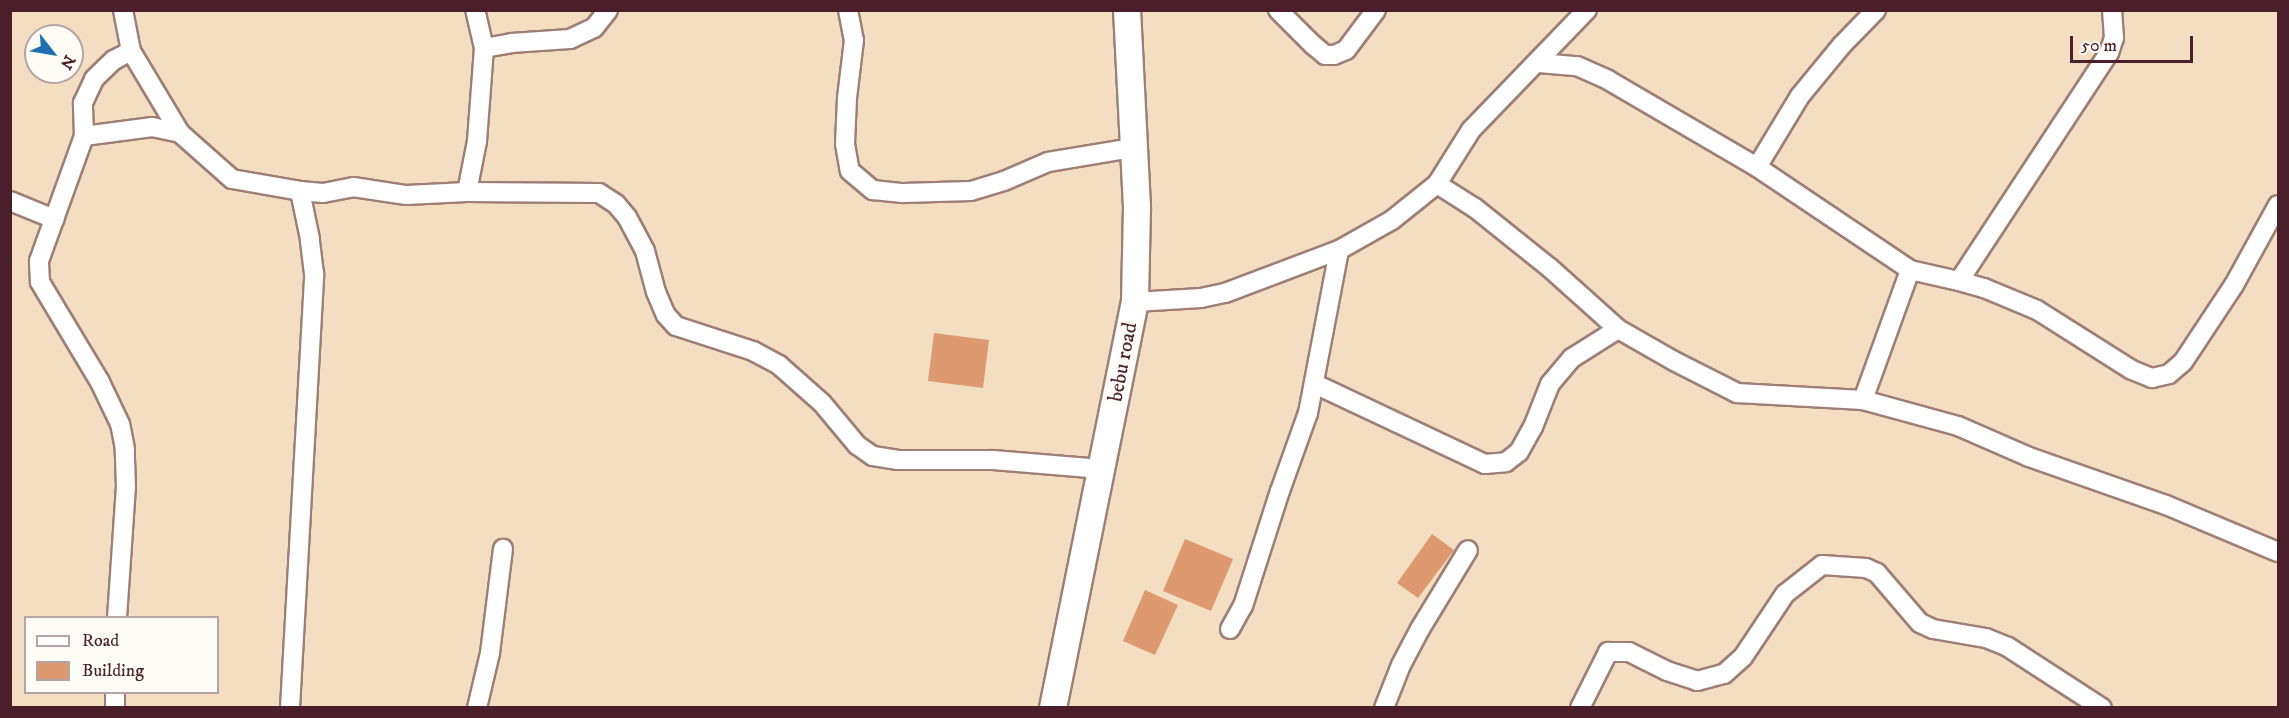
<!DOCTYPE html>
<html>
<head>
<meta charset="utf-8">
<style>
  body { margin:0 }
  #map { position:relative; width:2289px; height:718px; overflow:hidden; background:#f3dec2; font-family:"IM FELL DW Pica",serif }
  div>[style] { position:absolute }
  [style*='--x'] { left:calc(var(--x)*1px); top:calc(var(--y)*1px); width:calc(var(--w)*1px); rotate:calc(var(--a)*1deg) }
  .building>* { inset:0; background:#dd9970 }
  .roads { filter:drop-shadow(2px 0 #9e7e76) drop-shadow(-2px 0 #9e7e76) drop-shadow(0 2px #9e7e76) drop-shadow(0 -2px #9e7e76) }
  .street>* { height:18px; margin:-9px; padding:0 9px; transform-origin:9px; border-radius:9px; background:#fff }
  .secondary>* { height:26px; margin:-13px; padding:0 13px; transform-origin:13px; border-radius:13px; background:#fff }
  span { translate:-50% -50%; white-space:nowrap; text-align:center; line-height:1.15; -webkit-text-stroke:6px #fdfcf7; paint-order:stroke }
  .street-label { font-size:21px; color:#4a1f2b }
  .frame { position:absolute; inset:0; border:12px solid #4a1f2b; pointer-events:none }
  .legend { position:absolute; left:24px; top:616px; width:195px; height:78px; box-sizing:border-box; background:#fdfcf7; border:2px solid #b5a4a5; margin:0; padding:8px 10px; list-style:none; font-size:18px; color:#4a1f2b }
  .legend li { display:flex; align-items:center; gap:12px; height:30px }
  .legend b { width:30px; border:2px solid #b5a4a5 }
  .north { position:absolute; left:24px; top:24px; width:60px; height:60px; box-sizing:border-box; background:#fdfcf7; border:2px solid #b5a4a5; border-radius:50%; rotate:121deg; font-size:16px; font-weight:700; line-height:24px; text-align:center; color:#4a1f2b }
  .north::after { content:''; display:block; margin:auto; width:21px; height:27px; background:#1f6fb2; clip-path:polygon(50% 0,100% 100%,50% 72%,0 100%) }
  .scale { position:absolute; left:2070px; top:36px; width:123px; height:27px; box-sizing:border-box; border:3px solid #4a1f2b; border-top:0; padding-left:8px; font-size:18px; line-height:21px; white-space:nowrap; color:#4a1f2b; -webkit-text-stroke:4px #fdfcf7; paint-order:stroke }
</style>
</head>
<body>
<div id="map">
  <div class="building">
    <div style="clip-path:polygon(934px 333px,989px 340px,983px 388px,928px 381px)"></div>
    <div style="clip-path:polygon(1432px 534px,1454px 550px,1418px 598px,1397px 583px)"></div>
    <div style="clip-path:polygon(1185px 539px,1233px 559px,1211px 611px,1163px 591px)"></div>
    <div style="clip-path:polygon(1145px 590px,1178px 605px,1155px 655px,1123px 641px)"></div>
  </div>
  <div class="roads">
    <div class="street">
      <div style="--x:123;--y:10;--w:42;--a:79"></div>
      <div style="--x:131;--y:51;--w:96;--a:59.1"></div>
      <div style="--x:180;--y:133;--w:69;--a:41.5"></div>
      <div style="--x:232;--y:179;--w:69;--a:10"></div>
      <div style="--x:300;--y:191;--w:23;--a:5"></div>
      <div style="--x:323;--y:193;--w:31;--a:-11"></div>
      <div style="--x:353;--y:187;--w:54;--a:8.6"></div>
      <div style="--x:406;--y:195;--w:61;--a:-2.8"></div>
      <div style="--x:467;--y:192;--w:132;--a:0.4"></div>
      <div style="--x:599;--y:193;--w:20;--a:33"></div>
      <div style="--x:616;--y:204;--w:17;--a:50"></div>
      <div style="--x:627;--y:217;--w:38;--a:62"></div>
      <div style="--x:645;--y:251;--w:42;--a:75"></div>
      <div style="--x:656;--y:292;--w:25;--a:67"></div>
      <div style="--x:666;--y:315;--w:15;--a:48"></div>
      <div style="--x:676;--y:326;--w:81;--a:18"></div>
      <div style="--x:753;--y:351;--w:30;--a:28"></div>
      <div style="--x:779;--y:365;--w:57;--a:41.5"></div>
      <div style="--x:822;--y:403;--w:55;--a:50.2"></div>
      <div style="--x:857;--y:445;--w:19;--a:35"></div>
      <div style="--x:873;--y:456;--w:24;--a:9"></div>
      <div style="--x:897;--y:460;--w:96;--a:0"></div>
      <div style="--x:993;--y:460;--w:109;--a:4.7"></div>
      <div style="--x:848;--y:10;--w:31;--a:79"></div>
      <div style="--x:854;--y:40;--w:58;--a:96.9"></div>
      <div style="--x:847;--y:98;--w:46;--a:92.5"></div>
      <div style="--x:845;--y:144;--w:27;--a:80"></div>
      <div style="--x:850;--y:171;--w:30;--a:40"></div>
      <div style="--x:873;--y:190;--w:30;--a:6"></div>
      <div style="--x:903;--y:193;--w:68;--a:-1.7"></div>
      <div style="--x:971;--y:191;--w:34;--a:-17"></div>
      <div style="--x:1004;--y:181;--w:48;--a:-23.4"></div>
      <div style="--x:1048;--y:162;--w:86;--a:-9.4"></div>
      <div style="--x:1278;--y:10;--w:48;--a:45"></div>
      <div style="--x:1312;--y:44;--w:17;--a:40"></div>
      <div style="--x:1325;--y:55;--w:9;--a:0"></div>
      <div style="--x:1334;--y:55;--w:13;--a:-23"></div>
      <div style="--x:1346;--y:50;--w:50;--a:-53.1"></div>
      <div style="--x:484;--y:48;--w:27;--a:-10"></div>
      <div style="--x:511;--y:43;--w:59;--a:-3.9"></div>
      <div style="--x:570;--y:39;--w:26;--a:-25"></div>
      <div style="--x:594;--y:28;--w:23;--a:-52"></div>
      <div style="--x:1539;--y:63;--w:38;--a:5"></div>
      <div style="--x:1577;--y:66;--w:34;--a:24"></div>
      <div style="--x:1608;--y:80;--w:173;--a:30.3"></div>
      <div style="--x:1757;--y:167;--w:184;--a:33.9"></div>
      <div style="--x:1910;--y:270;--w:50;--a:12.7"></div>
      <div style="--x:1959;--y:281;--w:273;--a:-56.7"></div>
      <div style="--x:2109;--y:53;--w:16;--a:-72"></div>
      <div style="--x:2114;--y:38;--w:28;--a:-94"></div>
      <div style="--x:84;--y:136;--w:69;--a:-7.5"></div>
      <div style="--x:152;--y:127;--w:29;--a:12"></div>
      <div style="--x:1757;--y:167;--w:83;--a:-58.8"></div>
      <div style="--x:1800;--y:96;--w:66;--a:-50.5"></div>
      <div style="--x:1842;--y:45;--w:49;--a:-45.8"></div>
      <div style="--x:1437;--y:184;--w:64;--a:-57.8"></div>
      <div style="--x:1471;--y:130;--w:167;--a:-46"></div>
      <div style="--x:467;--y:192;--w:52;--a:-78.9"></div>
      <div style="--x:477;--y:141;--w:93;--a:-85.7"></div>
      <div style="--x:484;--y:48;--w:39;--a:-103"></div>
      <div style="--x:10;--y:201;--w:48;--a:22.2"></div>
      <div style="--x:1959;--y:281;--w:26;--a:16"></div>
      <div style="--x:1984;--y:288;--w:57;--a:22.5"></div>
      <div style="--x:2037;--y:310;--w:112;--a:32.3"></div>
      <div style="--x:2132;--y:370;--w:22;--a:22"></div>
      <div style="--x:2152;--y:378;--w:17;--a:-13"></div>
      <div style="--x:2169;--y:374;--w:18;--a:-41"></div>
      <div style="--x:2183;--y:362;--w:92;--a:-56.5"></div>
      <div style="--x:2234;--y:285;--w:91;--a:-61.2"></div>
      <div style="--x:1135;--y:302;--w:66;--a:-3.5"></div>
      <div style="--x:1201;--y:298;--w:25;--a:-12"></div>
      <div style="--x:1225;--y:293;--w:122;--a:-20.7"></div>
      <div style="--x:1339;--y:250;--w:61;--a:-29.5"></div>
      <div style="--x:1392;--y:220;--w:58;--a:-38.7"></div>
      <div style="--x:1437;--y:184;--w:45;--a:32.3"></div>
      <div style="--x:1475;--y:208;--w:96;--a:38.7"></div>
      <div style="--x:1550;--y:268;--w:91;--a:41.9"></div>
      <div style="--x:1618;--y:329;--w:64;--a:29.7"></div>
      <div style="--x:1674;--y:361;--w:71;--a:26.9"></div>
      <div style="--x:1737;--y:393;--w:126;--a:3.2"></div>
      <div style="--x:1863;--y:400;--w:98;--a:15.3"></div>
      <div style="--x:1958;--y:426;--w:77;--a:23.6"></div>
      <div style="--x:2029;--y:457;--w:145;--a:19.3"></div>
      <div style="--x:2166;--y:505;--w:121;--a:22.8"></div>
      <div style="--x:1315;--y:384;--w:188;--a:25.2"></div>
      <div style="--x:1485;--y:464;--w:21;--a:-5"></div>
      <div style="--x:1506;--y:462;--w:16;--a:-38"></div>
      <div style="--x:1519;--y:452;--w:29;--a:-61"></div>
      <div style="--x:1533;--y:427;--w:46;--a:-68.4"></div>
      <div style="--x:1550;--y:384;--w:34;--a:-50"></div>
      <div style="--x:1572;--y:358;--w:54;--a:-32.2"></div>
      <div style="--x:1863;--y:400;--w:138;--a:-70.1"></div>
      <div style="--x:117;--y:618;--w:131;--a:-86.1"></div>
      <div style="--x:126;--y:487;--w:38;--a:-92"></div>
      <div style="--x:125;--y:449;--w:25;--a:-101"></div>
      <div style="--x:120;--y:424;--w:47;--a:-115.5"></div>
      <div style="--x:100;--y:382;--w:117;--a:-121"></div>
      <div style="--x:40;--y:282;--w:21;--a:-93"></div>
      <div style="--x:39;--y:261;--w:133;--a:-70.2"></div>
      <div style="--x:84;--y:136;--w:33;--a:-92"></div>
      <div style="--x:83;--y:103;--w:26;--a:-65"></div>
      <div style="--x:94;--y:79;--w:28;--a:-44"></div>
      <div style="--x:114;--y:60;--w:19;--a:-28"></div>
      <div style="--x:1230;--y:629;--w:26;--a:-61"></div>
      <div style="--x:1243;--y:606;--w:121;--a:-72.2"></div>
      <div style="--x:1280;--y:491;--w:83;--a:-70.3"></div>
      <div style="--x:1308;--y:413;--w:166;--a:-79.2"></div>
      <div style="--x:115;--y:708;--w:16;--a:-90"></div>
      <div style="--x:290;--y:708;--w:435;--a:-86.8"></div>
      <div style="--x:314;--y:274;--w:35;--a:-97"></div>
      <div style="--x:310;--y:239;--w:49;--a:-101.8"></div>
      <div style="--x:477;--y:708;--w:57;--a:-76.7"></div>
      <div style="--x:490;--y:653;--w:105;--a:-82.9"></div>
      <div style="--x:1384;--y:708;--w:46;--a:-68.4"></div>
      <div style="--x:1401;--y:665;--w:41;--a:-62.2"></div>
      <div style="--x:1420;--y:629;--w:92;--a:-58.7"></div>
      <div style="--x:1580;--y:708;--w:63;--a:-63.4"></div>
      <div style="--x:1608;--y:652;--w:21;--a:0"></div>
      <div style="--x:1629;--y:652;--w:42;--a:26.6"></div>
      <div style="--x:1667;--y:671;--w:32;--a:18"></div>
      <div style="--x:1697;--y:681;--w:28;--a:-15"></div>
      <div style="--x:1724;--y:674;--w:25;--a:-42"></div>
      <div style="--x:1743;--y:657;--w:76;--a:-56.3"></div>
      <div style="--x:1785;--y:594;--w:47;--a:-38.1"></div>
      <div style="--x:1822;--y:565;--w:44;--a:3.9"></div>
      <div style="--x:1866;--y:568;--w:12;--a:24"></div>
      <div style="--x:1877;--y:573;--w:66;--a:49.3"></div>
      <div style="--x:1920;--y:623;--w:14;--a:25"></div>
      <div style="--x:1933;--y:629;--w:54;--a:9.6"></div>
      <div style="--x:1986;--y:638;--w:24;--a:22"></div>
      <div style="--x:2008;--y:647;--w:112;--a:33"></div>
    </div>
    <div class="secondary">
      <div style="--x:1053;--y:708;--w:414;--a:-78.6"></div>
      <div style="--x:1135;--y:302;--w:95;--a:-88.8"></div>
      <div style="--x:1137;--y:207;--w:197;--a:-92.9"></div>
    </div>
  </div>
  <div class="street-label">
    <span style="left:1123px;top:362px;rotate:-79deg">bebu road</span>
  </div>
  <div class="frame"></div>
  <ul class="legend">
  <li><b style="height:8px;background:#fff"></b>Road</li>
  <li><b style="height:16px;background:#dd9970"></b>Building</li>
  </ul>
  <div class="north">N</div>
  <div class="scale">50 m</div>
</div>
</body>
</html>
